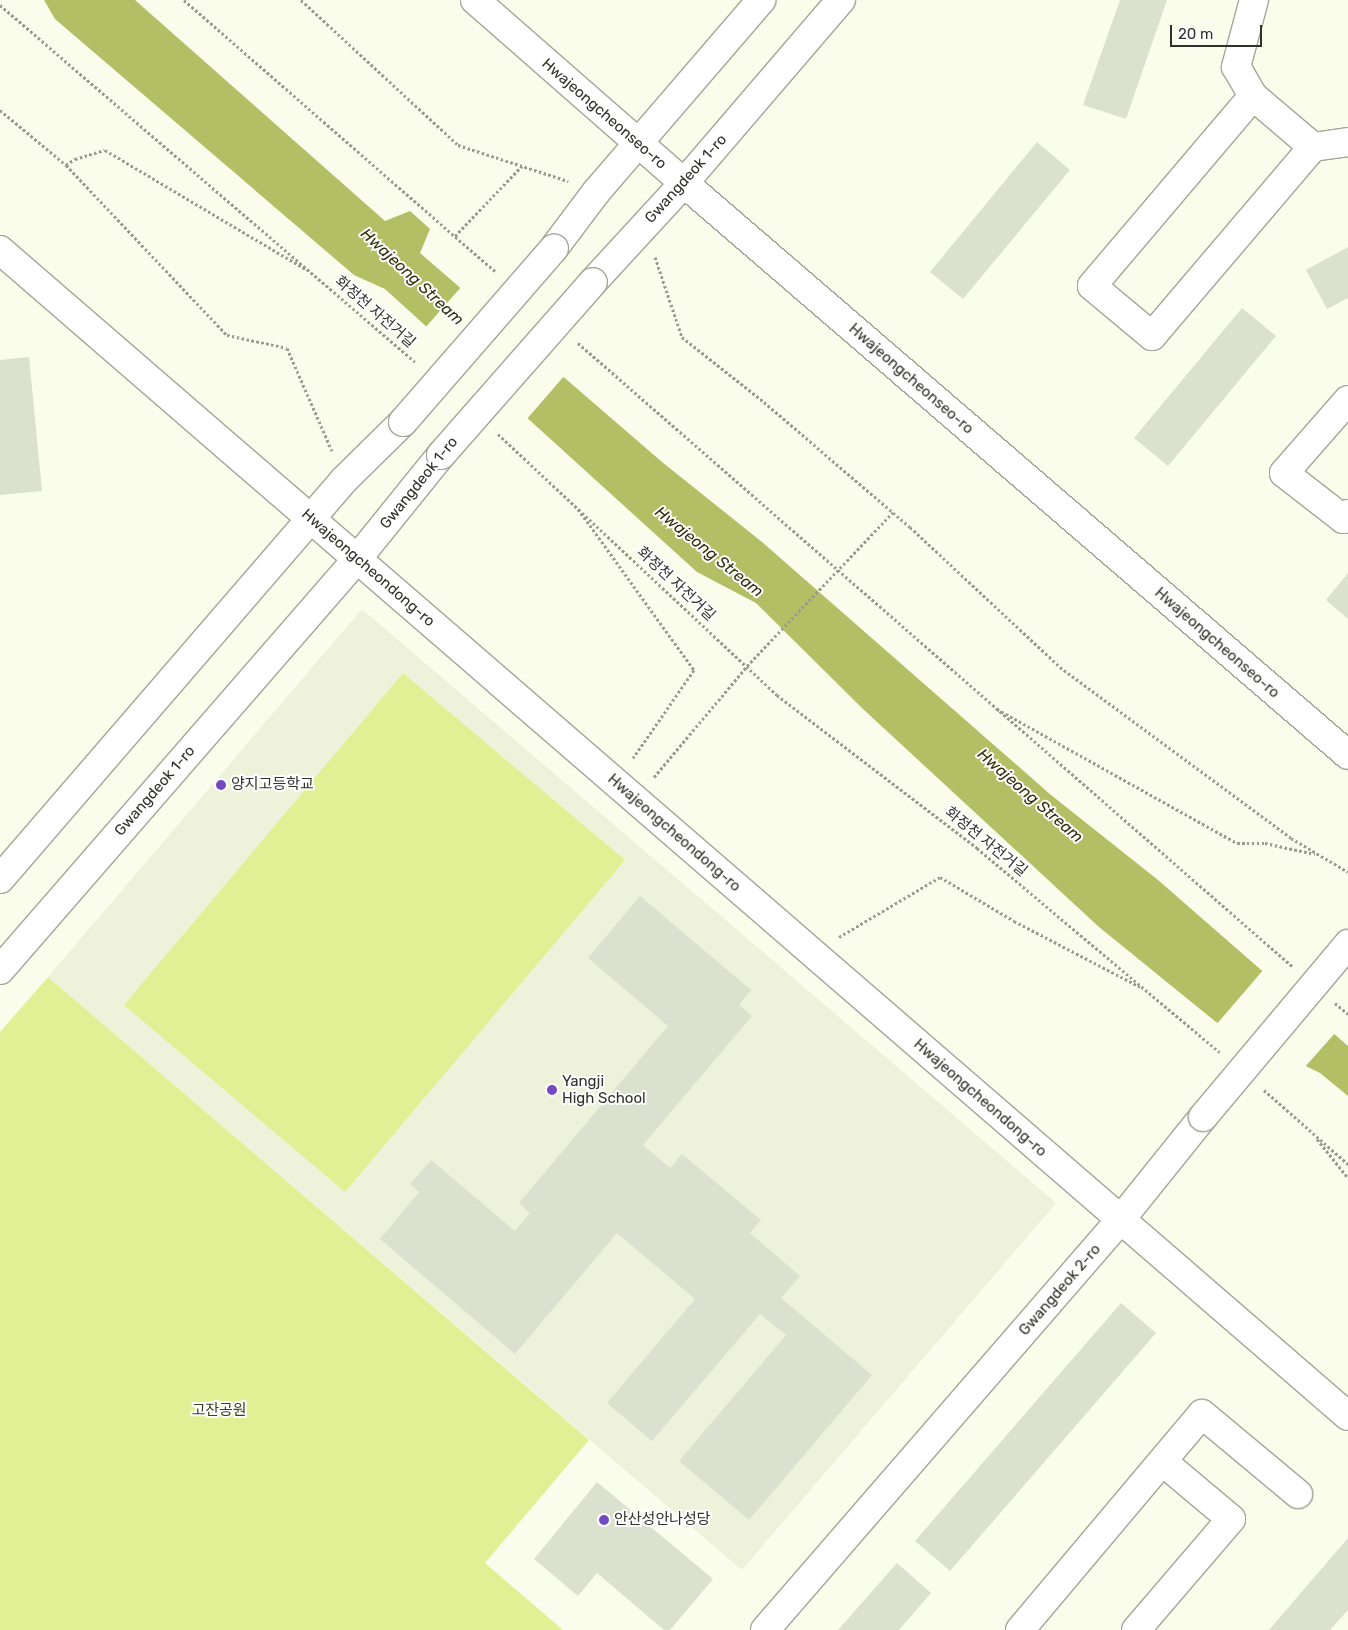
<!DOCTYPE html>
<html>
<head>
<meta charset="utf-8">
<style>
  body { margin:0 }
  #map { position:relative; width:1348px; height:1630px; overflow:hidden; background:#fafdec; font-family:Rubik,"Noto Sans KR",sans-serif }
  div>[style] { position:absolute }
  [style*='--x'] { left:calc(var(--x)*1px); top:calc(var(--y)*1px); width:calc(var(--w)*1px); rotate:calc(var(--a)*1deg) }
  .built>* { inset:0; background:#eef2da }
  .green>* { inset:0; background:#e2f095 }
  .water>* { inset:0; background:#b2bf65 }
  .pier>* { inset:0; background:#fafdec }
  .building>* { inset:0; background:#dce0cf }
  .path>* { height:3px; margin-top:-1.5px; transform-origin:0; background:repeating-linear-gradient(90deg,#999b8f 0 2.5px,transparent 0 5px) }
  .roads { filter:drop-shadow(1px 0 #a4a797) drop-shadow(-1px 0 #a4a797) drop-shadow(0 1px #a4a797) drop-shadow(0 -1px #a4a797) }
  .minor>* { height:28px; margin:-14px; padding:0 14px; transform-origin:14px; border-radius:14px; background:#fff }
  .bridges { filter:drop-shadow(1px 0 #a4a797) drop-shadow(-1px 0 #a4a797) drop-shadow(0 1px #a4a797) drop-shadow(0 -1px #a4a797) }
  .minor-bridge>* { height:28px; margin:-14px; padding:0 14px; transform-origin:14px; border-radius:14px; background:#fff }
  .dots>* { width:14px; height:14px; translate:-50% -50%; box-sizing:border-box; border:2px solid #fff; border-radius:50% }
  span { translate:-50% -50%; white-space:nowrap; text-align:center; line-height:1.15; -webkit-text-stroke:4px #fff; paint-order:stroke }
  .street-label { font-size:15px; color:#30312b }
  .poi-label { font-size:15px; color:#30312b }
  .left { translate:0 -50%; text-align:left }
  .park-label { font-size:15px; color:#3c421c }
  .water-label { font-size:16px; color:#2d320b; font-style:italic }
  .scale { position:absolute; left:1170px; top:25px; width:92px; height:22px; box-sizing:border-box; border:2px solid #30312b; border-top:0; padding-left:6px; font-size:15px; line-height:18px; white-space:nowrap; color:#30312b; -webkit-text-stroke:4px #fff; paint-order:stroke }
</style>
</head>
<body>
<div id="map">
  <div class="built">
    <div style="clip-path:polygon(362px 609px,1056px 1203px,742px 1570px,48px 977px)"></div>
  </div>
  <div class="green">
    <div style="clip-path:polygon(403px 673px,625px 860px,345px 1192px,124px 1005px)"></div>
    <div style="clip-path:polygon(48px 977px,589px 1440px,485px 1563px,563px 1630px,0 1630px,0 1032px)"></div>
  </div>
  <div class="water">
    <div style="clip-path:polygon(44px 0,135px 0,385px 221px,410px 211px,430px 229px,420px 253px,662px 462px,762px 542px,1051px 795px,1158px 880px,1348px 1046px,1348px 1096px,1320px 1073px,1216px 1022px,1099px 927px,863px 709px,756px 603px,697px 572px,385px 289px,354px 275px,55px 19px)"></div>
  </div>
  <div class="pier">
    <div style="clip-path:polygon(462px 286px,565px 375px,526px 420px,425px 328px)"></div>
    <div style="clip-path:polygon(1264px 969px,1336px 1032px,1304px 1068px,1216px 1025px)"></div>
  </div>
  <div class="building">
    <div style="clip-path:polygon(1120px 0,1167px 0,1126px 119px,1083px 105px)"></div>
    <div style="clip-path:polygon(1037px 142px,1070px 170px,963px 299px,930px 272px)"></div>
    <div style="clip-path:polygon(1348px 247px,1348px 298px,1327px 309px,1306px 270px)"></div>
    <div style="clip-path:polygon(1242px 308px,1276px 336px,1168px 466px,1134px 438px)"></div>
    <div style="clip-path:polygon(29px 357px,42px 491px,0 495px,0 360px)"></div>
    <div style="clip-path:polygon(1348px 573px,1348px 619px,1326px 600px)"></div>
    <div style="clip-path:polygon(640px 896px,751px 990px,739px 1005px,752px 1016px,643px 1145px,670px 1168px,682px 1154px,761px 1220px,750px 1233px,800px 1276px,781px 1298px,872px 1375px,749px 1520px,679px 1461px,786px 1335px,760px 1314px,652px 1441px,607px 1403px,695px 1299px,617px 1233px,515px 1354px,380px 1239px,419px 1192px,410px 1184px,431px 1160px,515px 1231px,530px 1213px,519px 1203px,668px 1026px,588px 958px)"></div>
    <div style="clip-path:polygon(1121px 1303px,1156px 1333px,950px 1571px,915px 1541px)"></div>
    <div style="clip-path:polygon(597px 1482px,713px 1579px,670px 1630px,664px 1630px,597px 1573px,578px 1596px,534px 1559px)"></div>
    <div style="clip-path:polygon(1348px 1538px,1348px 1610px,1330px 1630px,1269px 1630px)"></div>
    <div style="clip-path:polygon(897px 1563px,931px 1593px,899px 1630px,838px 1630px)"></div>
  </div>
  <div class="path">
    <div style="--x:184;--y:0;--w:414;--a:41.1"></div>
    <div style="--x:301;--y:0;--w:214;--a:42.7"></div>
    <div style="--x:458;--y:145;--w:116;--a:18.1"></div>
    <div style="--x:0;--y:5;--w:547;--a:40.7"></div>
    <div style="--x:0;--y:110;--w:86;--a:39.8"></div>
    <div style="--x:66;--y:165;--w:234;--a:46.6"></div>
    <div style="--x:227;--y:335;--w:61;--a:12.2"></div>
    <div style="--x:287;--y:348;--w:112;--a:66.4"></div>
    <div style="--x:66;--y:165;--w:11;--a:-34"></div>
    <div style="--x:75;--y:159;--w:31;--a:-17"></div>
    <div style="--x:105;--y:150;--w:235;--a:30.7"></div>
    <div style="--x:455;--y:236;--w:97;--a:-46.3"></div>
    <div style="--x:655;--y:257;--w:84;--a:71.4"></div>
    <div style="--x:682;--y:337;--w:105;--a:38.4"></div>
    <div style="--x:764;--y:402;--w:192;--a:40.6"></div>
    <div style="--x:910;--y:527;--w:205;--a:43"></div>
    <div style="--x:1060;--y:667;--w:287;--a:36.5"></div>
    <div style="--x:1291;--y:838;--w:66;--a:30.8"></div>
    <div style="--x:578;--y:343;--w:949;--a:41.11"></div>
    <div style="--x:498;--y:434;--w:382;--a:43.1"></div>
    <div style="--x:777;--y:695;--w:252;--a:37.4"></div>
    <div style="--x:977;--y:848;--w:317;--a:40.1"></div>
    <div style="--x:578;--y:509;--w:198;--a:54.2"></div>
    <div style="--x:694;--y:670;--w:107;--a:124.7"></div>
    <div style="--x:997;--y:709;--w:275;--a:29.2"></div>
    <div style="--x:1237;--y:843;--w:28;--a:0"></div>
    <div style="--x:1265;--y:843;--w:51;--a:12.4"></div>
    <div style="--x:654;--y:777;--w:145;--a:-50"></div>
    <div style="--x:747;--y:666;--w:212;--a:-46.5"></div>
    <div style="--x:839;--y:937;--w:117;--a:-30.7"></div>
    <div style="--x:940;--y:877;--w:86;--a:30.7"></div>
    <div style="--x:1014;--y:921;--w:142;--a:27.6"></div>
    <div style="--x:1335;--y:1003;--w:17;--a:40"></div>
    <div style="--x:1264;--y:1090;--w:112;--a:41.4"></div>
    <div style="--x:1317;--y:1139;--w:50;--a:51.5"></div>
  </div>
  <div class="roads">
    <div class="minor">
      <div style="--x:475;--y:0;--w:278;--a:41.2"></div>
      <div style="--x:684;--y:183;--w:876;--a:40.74"></div>
      <div style="--x:1253;--y:96;--w:249;--a:130.3"></div>
      <div style="--x:1092;--y:286;--w:78;--a:39.8"></div>
      <div style="--x:1152;--y:336;--w:248;--a:-49.6"></div>
      <div style="--x:1313;--y:147;--w:79;--a:-139.6"></div>
      <div style="--x:1253;--y:96;--w:34;--a:-120"></div>
      <div style="--x:1236;--y:67;--w:69;--a:-75"></div>
      <div style="--x:1313;--y:147;--w:35;--a:-8"></div>
      <div style="--x:554;--y:248;--w:71;--a:-53"></div>
      <div style="--x:597;--y:191;--w:252;--a:-49.3"></div>
      <div style="--x:0;--y:250;--w:1782;--a:40.86"></div>
      <div style="--x:593;--y:282;--w:134;--a:-47.4"></div>
      <div style="--x:684;--y:183;--w:241;--a:-49.4"></div>
      <div style="--x:1348;--y:400;--w:97;--a:131.2"></div>
      <div style="--x:1284;--y:473;--w:75;--a:37.9"></div>
      <div style="--x:1343;--y:519;--w:7;--a:-45"></div>
      <div style="--x:0;--y:879;--w:527;--a:-49.23"></div>
      <div style="--x:344;--y:480;--w:83;--a:-44.5"></div>
      <div style="--x:0;--y:970;--w:544;--a:-49.02"></div>
      <div style="--x:357;--y:559;--w:134;--a:-51.1"></div>
      <div style="--x:765;--y:1630;--w:544;--a:-49.1"></div>
      <div style="--x:1121;--y:1219;--w:131;--a:-51.2"></div>
      <div style="--x:1020;--y:1630;--w:282;--a:-49.9"></div>
      <div style="--x:1202;--y:1414;--w:125;--a:39.8"></div>
      <div style="--x:1136;--y:1630;--w:146;--a:-49.4"></div>
      <div style="--x:1231;--y:1519;--w:89;--a:-140"></div>
    </div>
  </div>
  <div class="bridges">
    <div class="minor-bridge">
      <div style="--x:403;--y:422;--w:230;--a:-49"></div>
      <div style="--x:441;--y:455;--w:230;--a:-48.7"></div>
      <div style="--x:1203;--y:1117;--w:226;--a:-50"></div>
    </div>
  </div>
  <div class="dots">
    <div style="left:221px;top:785px;background:#744ac2"></div>
    <div style="left:552px;top:1090px;background:#744ac2"></div>
    <div style="left:604px;top:1520px;background:#744ac2"></div>
  </div>
  <div class="street-label">
    <span style="left:604px;top:114px;rotate:41deg">Hwajeongcheonseo-ro</span>
    <span style="left:686px;top:179px;rotate:-48deg">Gwangdeok 1-ro</span>
    <span style="left:375px;top:312px;rotate:41deg">화정천 자전거길</span>
    <span style="left:911px;top:379px;rotate:41deg">Hwajeongcheonseo-ro</span>
    <span style="left:419px;top:483px;rotate:-51deg">Gwangdeok 1-ro</span>
    <span style="left:368px;top:568px;rotate:41deg">Hwajeongcheondong-ro</span>
    <span style="left:676px;top:584px;rotate:43deg">화정천 자전거길</span>
    <span style="left:1217px;top:643px;rotate:41deg">Hwajeongcheonseo-ro</span>
    <span style="left:155px;top:791px;rotate:-49deg">Gwangdeok 1-ro</span>
    <span style="left:674px;top:833px;rotate:41deg">Hwajeongcheondong-ro</span>
    <span style="left:986px;top:842px;rotate:39deg">화정천 자전거길</span>
    <span style="left:980px;top:1098px;rotate:41deg">Hwajeongcheondong-ro</span>
    <span style="left:1060px;top:1290px;rotate:-49deg">Gwangdeok 2-ro</span>
  </div>
  <div class="poi-label">
    <span class="left" style="left:231px;top:785px">양지고등학교</span>
    <span class="left" style="left:562px;top:1090px">Yangji<br>High School</span>
    <span class="left" style="left:614px;top:1520px">안산성안나성당</span>
  </div>
  <div class="park-label">
    <span style="left:219px;top:1411px">고잔공원</span>
  </div>
  <div class="water-label">
    <span style="left:412px;top:277px;rotate:43deg">Hwajeong Stream</span>
    <span style="left:709px;top:552px;rotate:39deg">Hwajeong Stream</span>
    <span style="left:1030px;top:796px;rotate:41deg">Hwajeong Stream</span>
  </div>
  <div class="scale">20 m</div>
</div>
</body>
</html>
